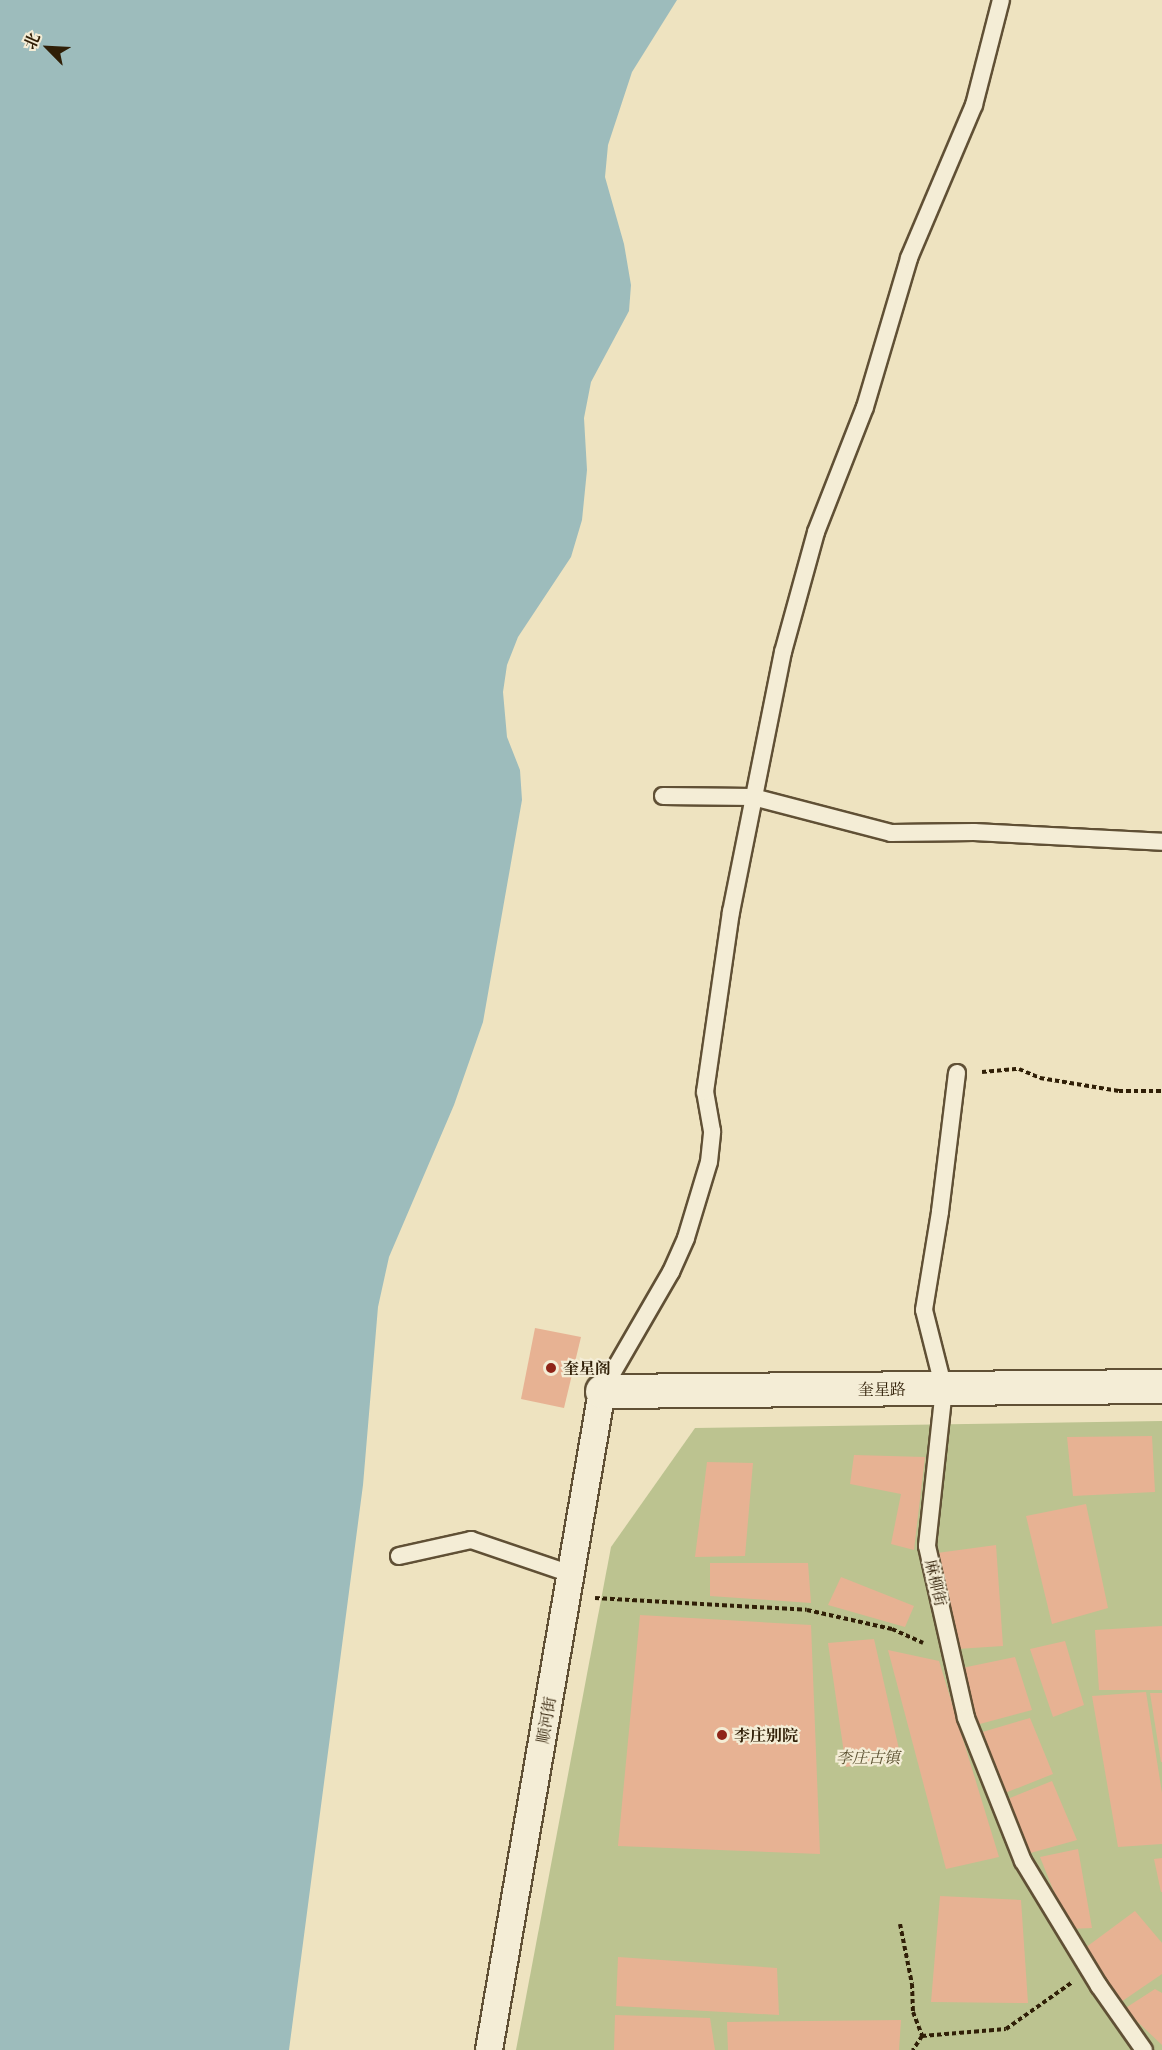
<!DOCTYPE html>
<html>
<head>
<meta charset="utf-8">
<style>
  body { margin:0 }
  #map { position:relative; width:1162px; height:2050px; overflow:hidden; background:#eee3c0; font-family:"Libre Caslon Text","Noto Serif SC",serif }
  div>[style] { position:absolute }
  [style*='--x'] { left:calc(var(--x)*1px); top:calc(var(--y)*1px); width:calc(var(--w)*1px); rotate:calc(var(--a)*1deg) }
  .green>* { inset:0; background:#bcc390 }
  .water>* { inset:0; background:#9dbcbc }
  .building>* { inset:0; background:#e7b293 }
  .path>* { height:4px; margin-top:-2px; transform-origin:0; background:repeating-linear-gradient(90deg,#301f07 0 4.5px,transparent 0 7.5px) }
  .roads { filter:drop-shadow(2px 0 #605035) drop-shadow(-2px 0 #605035) drop-shadow(0 2px #605035) drop-shadow(0 -2px #605035) }
  .service>* { height:16px; margin:-8px; padding:0 8px; transform-origin:8px; border-radius:8px; background:#f4edd6 }
  .pedestrian>* { height:26px; margin:-13px; padding:0 13px; transform-origin:13px; border-radius:13px; background:#f4edd6 }
  .tertiary>* { height:33px; margin:-16.5px; padding:0 16.5px; transform-origin:16.5px; border-radius:16.5px; background:#f4edd6 }
  .dots>* { width:16px; height:16px; translate:-50% -50%; box-sizing:border-box; border:3px solid #f4edd6; border-radius:50% }
  span { translate:-50% -50%; white-space:nowrap; text-align:center; line-height:1.15; -webkit-text-stroke:4.5px #f4edd6; paint-order:stroke }
  .poi-label { font-size:16px; color:#301f07; font-weight:700 }
  .left { translate:0 -50%; text-align:left }
  .street-label { font-size:16px; color:#301f07 }
  .park-label { font-size:16px; color:#5a5030; font-style:italic }
  .north { position:absolute; left:18px; top:18px; width:60px; height:60px; -webkit-text-stroke:4px #f4edd6; paint-order:stroke; rotate:294deg; font-size:16px; font-weight:700; line-height:24px; text-align:center; color:#301f07 }
  .north::after { content:''; display:block; margin:auto; width:21px; height:27px; background:#301f07; clip-path:polygon(50% 0,100% 100%,50% 72%,0 100%) }
</style>
</head>
<body>
<div id="map">
  <div class="green">
    <div style="clip-path:polygon(1162px 1421px,1162px 2050px,516px 2050px,611px 1547px,695px 1428px)"></div>
  </div>
  <div class="water">
    <div style="clip-path:polygon(0 0,677px 0,632px 72px,608px 145px,605px 177px,624px 244px,631px 285px,629px 311px,591px 382px,584px 418px,587px 470px,582px 520px,571px 557px,518px 637px,507px 665px,503px 692px,507px 737px,520px 770px,522px 800px,483px 1022px,454px 1105px,389px 1257px,378px 1307px,363px 1485px,289px 2050px,0 2050px)"></div>
  </div>
  <div class="building">
    <div style="clip-path:polygon(535px 1328px,581px 1337px,564px 1408px,521px 1399px)"></div>
    <div style="clip-path:polygon(1152px 1436px,1155px 1492px,1073px 1496px,1067px 1437px)"></div>
    <div style="clip-path:polygon(854px 1455px,925px 1457px,914px 1550px,891px 1544px,901px 1494px,850px 1484px)"></div>
    <div style="clip-path:polygon(707px 1462px,753px 1463px,745px 1556px,695px 1557px)"></div>
    <div style="clip-path:polygon(1086px 1504px,1108px 1608px,1052px 1624px,1026px 1516px)"></div>
    <div style="clip-path:polygon(996px 1545px,1003px 1646px,957px 1649px,937px 1553px)"></div>
    <div style="clip-path:polygon(710px 1563px,808px 1563px,811px 1603px,710px 1596px)"></div>
    <div style="clip-path:polygon(841px 1577px,914px 1606px,905px 1627px,828px 1605px)"></div>
    <div style="clip-path:polygon(640px 1615px,811px 1625px,820px 1854px,618px 1846px)"></div>
    <div style="clip-path:polygon(1162px 1626px,1162px 1690px,1099px 1690px,1095px 1630px)"></div>
    <div style="clip-path:polygon(874px 1639px,901px 1758px,846px 1767px,828px 1643px)"></div>
    <div style="clip-path:polygon(1065px 1641px,1084px 1705px,1053px 1717px,1030px 1649px)"></div>
    <div style="clip-path:polygon(888px 1650px,939px 1661px,999px 1857px,946px 1869px)"></div>
    <div style="clip-path:polygon(1015px 1657px,1032px 1710px,976px 1725px,962px 1668px)"></div>
    <div style="clip-path:polygon(1146px 1692px,1162px 1793px,1162px 1844px,1118px 1847px,1092px 1696px)"></div>
    <div style="clip-path:polygon(1150px 1693px,1162px 1693px,1162px 1762px,1161px 1762px)"></div>
    <div style="clip-path:polygon(1030px 1718px,1053px 1774px,1005px 1793px,979px 1733px)"></div>
    <div style="clip-path:polygon(1052px 1781px,1077px 1840px,1027px 1854px,1005px 1800px)"></div>
    <div style="clip-path:polygon(1078px 1849px,1092px 1928px,1069px 1929px,1040px 1857px)"></div>
    <div style="clip-path:polygon(1162px 1858px,1162px 1892px,1161px 1892px,1154px 1859px)"></div>
    <div style="clip-path:polygon(940px 1896px,1021px 1900px,1028px 2003px,931px 2002px)"></div>
    <div style="clip-path:polygon(1135px 1911px,1162px 1943px,1162px 1974px,1118px 2004px,1085px 1948px)"></div>
    <div style="clip-path:polygon(618px 1957px,777px 1968px,779px 2015px,616px 2006px)"></div>
    <div style="clip-path:polygon(1155px 1989px,1162px 1993px,1162px 2045px,1124px 2009px)"></div>
    <div style="clip-path:polygon(615px 2015px,710px 2018px,715px 2050px,614px 2050px)"></div>
    <div style="clip-path:polygon(901px 2020px,899px 2050px,728px 2050px,727px 2022px)"></div>
  </div>
  <div class="path">
    <div style="--x:982;--y:1072;--w:37;--a:-5"></div>
    <div style="--x:1019;--y:1069;--w:23;--a:23"></div>
    <div style="--x:1040;--y:1078;--w:80;--a:9.3"></div>
    <div style="--x:1119;--y:1091;--w:43;--a:0"></div>
    <div style="--x:595;--y:1598;--w:212;--a:3.2"></div>
    <div style="--x:807;--y:1610;--w:87;--a:12.6"></div>
    <div style="--x:892;--y:1629;--w:34;--a:24"></div>
    <div style="--x:900;--y:1924;--w:61;--a:78.7"></div>
    <div style="--x:912;--y:1984;--w:28;--a:88"></div>
    <div style="--x:913;--y:2012;--w:26;--a:69"></div>
    <div style="--x:922;--y:2036;--w:17;--a:123"></div>
    <div style="--x:922;--y:2036;--w:84;--a:-4.8"></div>
    <div style="--x:1006;--y:2029;--w:80;--a:-35.3"></div>
  </div>
  <div class="roads">
    <div class="service">
      <div style="--x:663;--y:796;--w:90;--a:0.6"></div>
      <div style="--x:753;--y:797;--w:143;--a:14.6"></div>
      <div style="--x:891;--y:833;--w:83;--a:-0.7"></div>
      <div style="--x:974;--y:832;--w:188;--a:3"></div>
      <div style="--x:957;--y:1073;--w:140;--a:97"></div>
      <div style="--x:940;--y:1212;--w:99;--a:99.3"></div>
      <div style="--x:924;--y:1310;--w:81;--a:75.8"></div>
      <div style="--x:944;--y:1389;--w:158;--a:96.2"></div>
      <div style="--x:927;--y:1546;--w:176;--a:77.2"></div>
      <div style="--x:966;--y:1718;--w:154;--a:68.3"></div>
      <div style="--x:1023;--y:1861;--w:146;--a:58.7"></div>
      <div style="--x:1099;--y:1986;--w:78;--a:54.9"></div>
      <div style="--x:602;--y:1391;--w:138;--a:-59.9"></div>
      <div style="--x:671;--y:1272;--w:37;--a:-66"></div>
      <div style="--x:686;--y:1238;--w:79;--a:-73.2"></div>
      <div style="--x:709;--y:1162;--w:31;--a:-84"></div>
      <div style="--x:712;--y:1131;--w:40;--a:-100"></div>
      <div style="--x:705;--y:1092;--w:182;--a:-81.8"></div>
      <div style="--x:731;--y:912;--w:265;--a:-78.7"></div>
      <div style="--x:783;--y:652;--w:124;--a:-74.6"></div>
      <div style="--x:816;--y:532;--w:134;--a:-68.6"></div>
      <div style="--x:865;--y:407;--w:155;--a:-73.5"></div>
      <div style="--x:909;--y:258;--w:166;--a:-67"></div>
      <div style="--x:974;--y:105;--w:108;--a:-75.6"></div>
      <div style="--x:399;--y:1556;--w:74;--a:-12.5"></div>
      <div style="--x:471;--y:1540;--w:106;--a:18.8"></div>
    </div>
    <div class="pedestrian">
      <div style="--x:489;--y:2050;--w:669;--a:-80.27"></div>
    </div>
    <div class="tertiary">
      <div style="--x:602;--y:1391;--w:560;--a:-0.51"></div>
    </div>
  </div>
  <div class="dots">
    <div style="left:551px;top:1368px;background:#8f2418"></div>
    <div style="left:722px;top:1735px;background:#8f2418"></div>
  </div>
  <div class="poi-label">
    <span class="left" style="left:563px;top:1368px">奎星阁</span>
    <span class="left" style="left:734px;top:1735px">李庄别院</span>
  </div>
  <div class="street-label">
    <span style="left:882px;top:1389px">奎星路</span>
    <span style="left:936px;top:1583px;rotate:77deg">麻柳街</span>
    <span style="left:546px;top:1720px;rotate:-80deg">顺河街</span>
  </div>
  <div class="park-label">
    <span style="left:868px;top:1757px">李庄古镇</span>
  </div>
  <div class="north">北</div>
</div>
</body>
</html>
